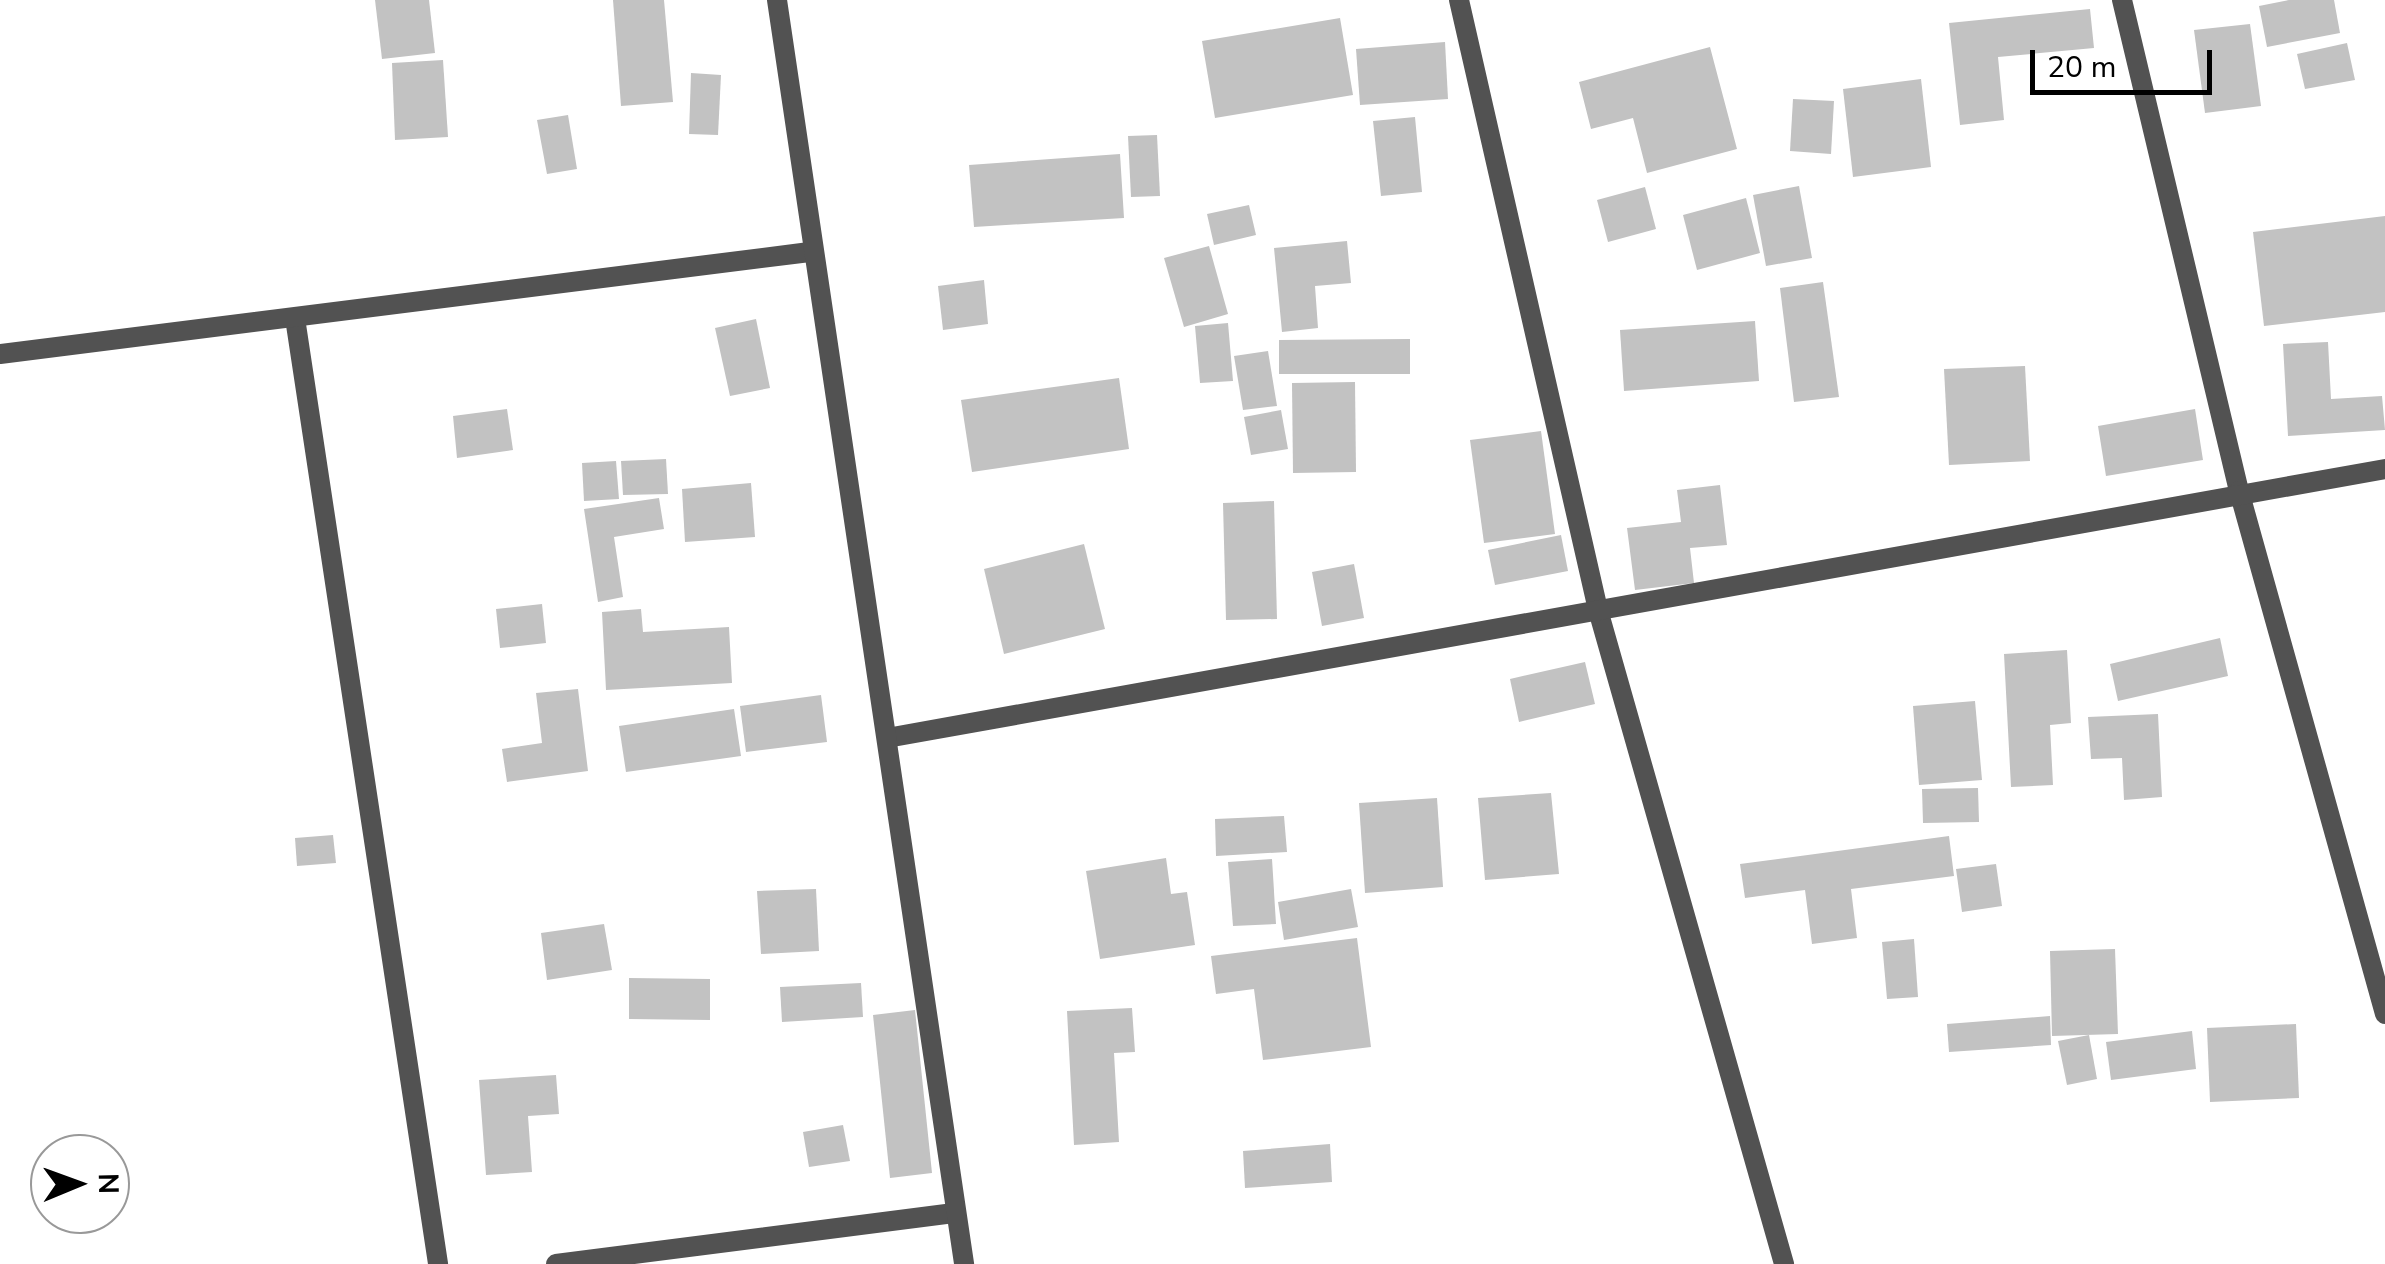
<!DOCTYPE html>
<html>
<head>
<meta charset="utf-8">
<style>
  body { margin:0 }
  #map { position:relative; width:2385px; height:1264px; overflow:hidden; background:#fff; font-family:"Nunito Sans",sans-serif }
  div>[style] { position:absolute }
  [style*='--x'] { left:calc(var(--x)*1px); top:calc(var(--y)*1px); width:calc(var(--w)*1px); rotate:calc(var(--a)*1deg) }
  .building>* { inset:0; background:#c2c2c2 }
  .minor>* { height:20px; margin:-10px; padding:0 10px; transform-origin:10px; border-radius:10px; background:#525252 }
  .tertiary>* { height:20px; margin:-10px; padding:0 10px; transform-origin:10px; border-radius:10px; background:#525252 }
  span { translate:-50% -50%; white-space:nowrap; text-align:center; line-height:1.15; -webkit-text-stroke:9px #fff; paint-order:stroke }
  .north { position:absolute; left:30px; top:1134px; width:100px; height:100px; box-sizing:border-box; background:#fff; border:2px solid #999; border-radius:50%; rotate:89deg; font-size:28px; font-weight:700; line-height:40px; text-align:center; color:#000 }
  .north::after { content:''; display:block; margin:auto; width:35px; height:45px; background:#000; clip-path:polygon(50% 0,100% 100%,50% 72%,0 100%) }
  .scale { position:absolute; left:2030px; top:50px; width:182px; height:45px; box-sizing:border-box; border:5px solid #000; border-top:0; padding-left:12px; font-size:30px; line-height:35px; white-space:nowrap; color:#000; -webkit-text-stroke:8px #fff; paint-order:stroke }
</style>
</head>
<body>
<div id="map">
  <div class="building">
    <div style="clip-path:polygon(375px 0,429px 0,435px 53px,382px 59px)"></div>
    <div style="clip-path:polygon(613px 0,664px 0,673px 102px,621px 106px)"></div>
    <div style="clip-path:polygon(2289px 0,2334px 0,2340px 33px,2267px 47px,2259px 6px)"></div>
    <div style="clip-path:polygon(2090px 9px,2094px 48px,1998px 57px,2004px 120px,1960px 125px,1949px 23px)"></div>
    <div style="clip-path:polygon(1340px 18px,1353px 95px,1215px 118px,1202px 41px)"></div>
    <div style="clip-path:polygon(2250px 24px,2261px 106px,2205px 113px,2194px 30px)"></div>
    <div style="clip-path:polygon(1445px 42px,1448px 99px,1360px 105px,1356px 49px)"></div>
    <div style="clip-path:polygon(2347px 43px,2355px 80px,2305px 89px,2297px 54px)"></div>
    <div style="clip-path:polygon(1710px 47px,1737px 149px,1647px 173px,1633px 118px,1591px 129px,1579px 82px)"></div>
    <div style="clip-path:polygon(443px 60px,448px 137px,395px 140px,392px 63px)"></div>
    <div style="clip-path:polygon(691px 73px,721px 75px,718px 135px,689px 134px)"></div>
    <div style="clip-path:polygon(1921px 79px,1931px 167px,1853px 177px,1843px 89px)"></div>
    <div style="clip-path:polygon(1793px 99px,1834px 101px,1831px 154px,1790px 151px)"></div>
    <div style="clip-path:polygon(568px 115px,577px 169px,547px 174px,537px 120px)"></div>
    <div style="clip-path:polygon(1415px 117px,1422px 192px,1381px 196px,1373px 121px)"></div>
    <div style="clip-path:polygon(1157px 135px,1160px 196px,1131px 197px,1128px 136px)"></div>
    <div style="clip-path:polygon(1120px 154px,1124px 218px,974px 227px,969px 165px)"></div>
    <div style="clip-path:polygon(1799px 186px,1812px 258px,1766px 266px,1753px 195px)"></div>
    <div style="clip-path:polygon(1645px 187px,1656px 229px,1608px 242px,1597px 200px)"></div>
    <div style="clip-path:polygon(1746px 198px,1760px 253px,1697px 270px,1683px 215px)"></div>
    <div style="clip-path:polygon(1249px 205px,1256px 235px,1214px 245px,1207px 214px)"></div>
    <div style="clip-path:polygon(2385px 216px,2385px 312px,2264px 326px,2253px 232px)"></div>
    <div style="clip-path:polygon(1347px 241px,1351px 283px,1315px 286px,1318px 328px,1282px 332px,1274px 248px)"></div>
    <div style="clip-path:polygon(1209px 246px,1228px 314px,1184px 327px,1164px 258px)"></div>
    <div style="clip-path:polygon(984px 280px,988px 324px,943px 330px,938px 286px)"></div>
    <div style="clip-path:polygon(1823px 282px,1839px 397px,1794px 402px,1780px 288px)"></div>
    <div style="clip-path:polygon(756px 319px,770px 388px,730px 396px,715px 328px)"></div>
    <div style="clip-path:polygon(1755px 321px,1759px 381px,1624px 391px,1620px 330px)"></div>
    <div style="clip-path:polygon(1228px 323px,1233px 381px,1200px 383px,1195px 326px)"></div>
    <div style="clip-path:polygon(1410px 339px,1410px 374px,1279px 374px,1279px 340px)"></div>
    <div style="clip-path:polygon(2328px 342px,2331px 399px,2382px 396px,2385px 430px,2288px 436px,2283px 344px)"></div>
    <div style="clip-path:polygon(1268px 351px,1277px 406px,1243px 410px,1234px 356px)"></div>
    <div style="clip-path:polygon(2025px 366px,2030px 461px,1949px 465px,1944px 369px)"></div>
    <div style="clip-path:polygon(1119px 378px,1129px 449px,972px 472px,961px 400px)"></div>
    <div style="clip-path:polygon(1355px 382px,1356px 472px,1293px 473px,1292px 383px)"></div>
    <div style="clip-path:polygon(507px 409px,513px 450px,457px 458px,453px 416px)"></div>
    <div style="clip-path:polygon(2195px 409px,2203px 460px,2106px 476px,2098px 426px)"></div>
    <div style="clip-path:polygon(1281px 410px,1288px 449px,1251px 455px,1244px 417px)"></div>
    <div style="clip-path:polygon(1541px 431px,1555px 534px,1484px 543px,1470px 440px)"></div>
    <div style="clip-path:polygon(666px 459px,668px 494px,623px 495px,621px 461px)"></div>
    <div style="clip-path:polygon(616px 461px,619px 499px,584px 501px,582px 463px)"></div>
    <div style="clip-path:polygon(751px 483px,755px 537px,685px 542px,682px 489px)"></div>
    <div style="clip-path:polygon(1720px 485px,1727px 545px,1690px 548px,1694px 583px,1635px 590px,1627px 528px,1681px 522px,1677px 490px)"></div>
    <div style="clip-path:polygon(659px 498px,664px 529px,614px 537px,623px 597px,598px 602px,584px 509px)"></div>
    <div style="clip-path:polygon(1274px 501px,1277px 619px,1226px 620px,1223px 503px)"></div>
    <div style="clip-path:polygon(1561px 535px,1568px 571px,1495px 585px,1488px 550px)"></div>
    <div style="clip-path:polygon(1084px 544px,1105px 629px,1004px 654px,984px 569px)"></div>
    <div style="clip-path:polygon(1354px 564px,1364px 618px,1322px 626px,1312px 572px)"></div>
    <div style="clip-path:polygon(542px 604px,546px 643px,500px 648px,496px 609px)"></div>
    <div style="clip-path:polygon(641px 609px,643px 632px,729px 627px,732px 683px,606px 690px,602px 612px)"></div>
    <div style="clip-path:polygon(2220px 638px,2228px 676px,2118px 701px,2110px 664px)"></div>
    <div style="clip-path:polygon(2067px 650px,2071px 723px,2050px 725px,2053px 785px,2011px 787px,2004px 654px)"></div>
    <div style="clip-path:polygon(1585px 662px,1595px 704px,1519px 722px,1510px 679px)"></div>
    <div style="clip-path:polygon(578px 689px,588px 771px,507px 782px,502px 749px,542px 743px,536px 693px)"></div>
    <div style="clip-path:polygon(821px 695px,827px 742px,746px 752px,740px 706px)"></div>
    <div style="clip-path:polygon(1975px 701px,1982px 780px,1919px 785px,1913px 706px)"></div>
    <div style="clip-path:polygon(734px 709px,741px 756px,626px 772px,619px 726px)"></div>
    <div style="clip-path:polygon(2158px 714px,2162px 797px,2124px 800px,2122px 758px,2091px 759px,2088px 717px)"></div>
    <div style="clip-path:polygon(1978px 788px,1979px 822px,1923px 823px,1922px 789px)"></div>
    <div style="clip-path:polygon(1551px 793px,1559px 874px,1485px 880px,1478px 798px)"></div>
    <div style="clip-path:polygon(1437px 798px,1443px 887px,1365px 893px,1359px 803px)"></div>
    <div style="clip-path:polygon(1284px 816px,1287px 852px,1216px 856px,1215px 819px)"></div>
    <div style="clip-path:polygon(333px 835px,336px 863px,297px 866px,295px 838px)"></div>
    <div style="clip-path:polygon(1949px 836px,1954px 876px,1851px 889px,1857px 938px,1812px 944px,1805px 890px,1745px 898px,1740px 864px)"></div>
    <div style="clip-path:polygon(1166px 858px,1171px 894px,1187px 892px,1195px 945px,1100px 959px,1086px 871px)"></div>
    <div style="clip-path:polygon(1272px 859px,1276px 924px,1233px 926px,1228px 862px)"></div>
    <div style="clip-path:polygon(1996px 864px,2002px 906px,1962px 912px,1956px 869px)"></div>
    <div style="clip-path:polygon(816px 889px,819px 951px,761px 954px,757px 891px)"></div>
    <div style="clip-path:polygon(1351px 889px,1358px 927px,1284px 940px,1278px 902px)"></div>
    <div style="clip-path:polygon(604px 924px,612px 970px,547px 980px,541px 933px)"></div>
    <div style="clip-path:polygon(1357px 938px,1371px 1047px,1263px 1060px,1254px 989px,1216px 994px,1211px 956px)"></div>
    <div style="clip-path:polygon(1914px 939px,1918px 997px,1887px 999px,1882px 942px)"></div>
    <div style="clip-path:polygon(2115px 949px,2118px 1034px,2052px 1036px,2050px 951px)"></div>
    <div style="clip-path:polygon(629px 978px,710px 979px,710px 1020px,629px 1019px)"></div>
    <div style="clip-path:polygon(861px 983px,863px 1017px,782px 1022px,780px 987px)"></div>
    <div style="clip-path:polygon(1132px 1008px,1135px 1052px,1114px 1053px,1119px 1142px,1074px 1145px,1067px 1011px)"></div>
    <div style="clip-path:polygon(915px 1010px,932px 1173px,890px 1178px,873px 1015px)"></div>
    <div style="clip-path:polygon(2050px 1016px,2051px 1045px,1949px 1052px,1947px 1024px)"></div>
    <div style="clip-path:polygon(2296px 1024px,2299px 1098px,2210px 1102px,2207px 1028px)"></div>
    <div style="clip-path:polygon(2192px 1031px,2196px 1069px,2111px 1080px,2106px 1042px)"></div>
    <div style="clip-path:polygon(2089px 1035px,2097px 1079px,2067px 1085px,2058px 1041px)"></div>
    <div style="clip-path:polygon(556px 1075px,559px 1114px,528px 1116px,532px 1172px,486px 1175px,479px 1080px)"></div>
    <div style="clip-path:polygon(843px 1125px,850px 1161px,809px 1167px,803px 1132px)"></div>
    <div style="clip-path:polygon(1330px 1144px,1332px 1182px,1245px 1188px,1243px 1151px)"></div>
  </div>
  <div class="minor">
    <div style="--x:1459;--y:0;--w:626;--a:77.16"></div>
    <div style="--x:1598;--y:610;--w:680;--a:74.12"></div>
    <div style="--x:2122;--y:0;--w:505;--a:76.6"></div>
    <div style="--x:2239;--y:491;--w:543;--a:74.4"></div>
    <div style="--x:295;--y:318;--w:957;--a:81.4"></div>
    <div style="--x:0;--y:354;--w:816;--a:-7.18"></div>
    <div style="--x:887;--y:738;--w:1522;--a:-10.18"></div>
    <div style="--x:556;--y:1264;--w:403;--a:-7.3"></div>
  </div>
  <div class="tertiary">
    <div style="--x:777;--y:0;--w:1278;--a:81.58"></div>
  </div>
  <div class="north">N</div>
  <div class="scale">20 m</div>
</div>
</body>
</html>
